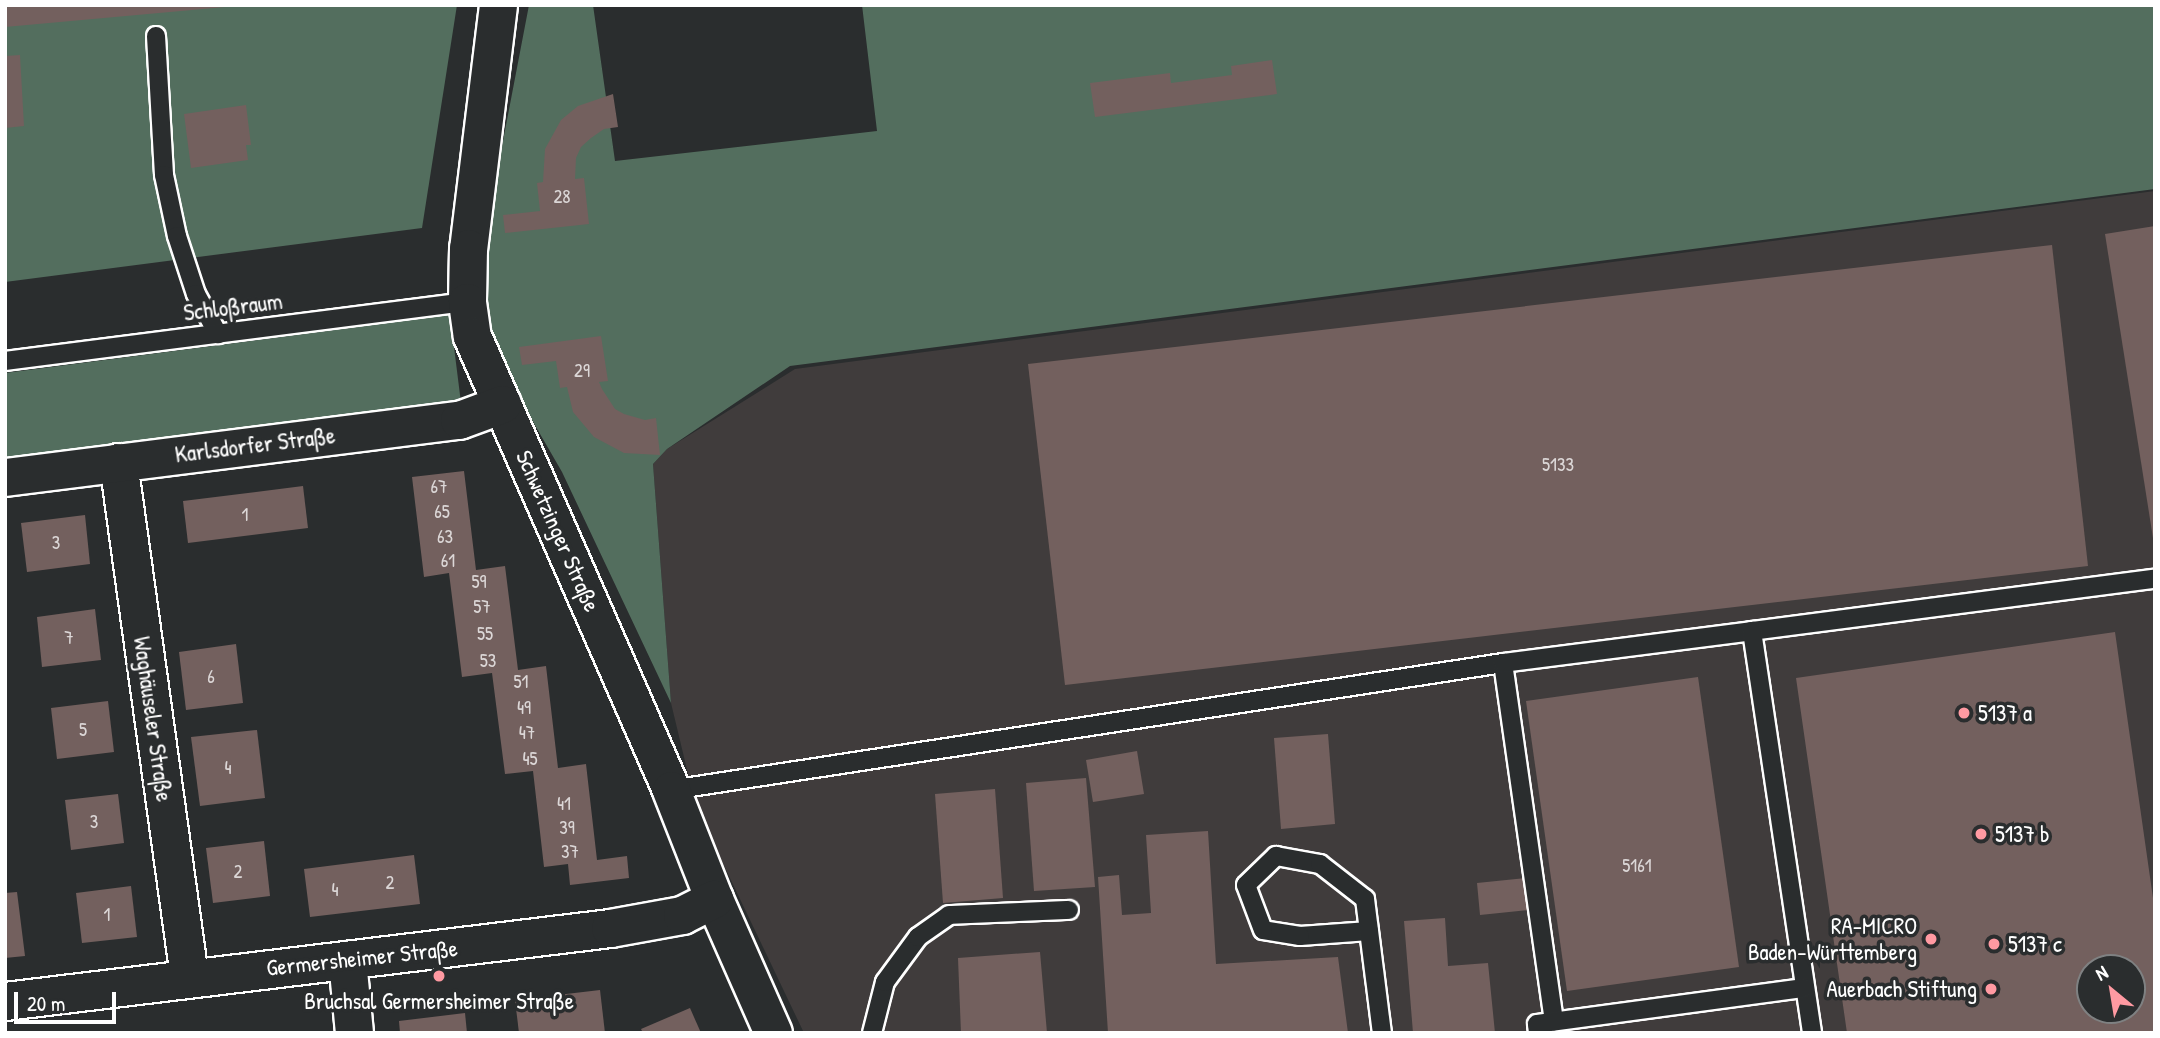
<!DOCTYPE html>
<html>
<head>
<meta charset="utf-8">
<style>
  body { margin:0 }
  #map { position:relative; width:2160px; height:1038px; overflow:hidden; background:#2a2d2e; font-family:"Patrick Hand",sans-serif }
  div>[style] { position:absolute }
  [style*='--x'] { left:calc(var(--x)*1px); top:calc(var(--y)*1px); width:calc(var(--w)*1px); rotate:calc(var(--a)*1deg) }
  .built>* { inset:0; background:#403c3c }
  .green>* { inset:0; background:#536e5e }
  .building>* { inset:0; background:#73605e }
  .roads { filter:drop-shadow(2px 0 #fff) drop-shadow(-2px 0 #fff) drop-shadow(0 2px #fff) drop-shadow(0 -2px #fff) }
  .service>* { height:18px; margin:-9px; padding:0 9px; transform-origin:9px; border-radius:9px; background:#2a2d2e }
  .minor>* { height:37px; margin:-18.5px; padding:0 18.5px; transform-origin:18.5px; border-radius:18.5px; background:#2a2d2e }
  .dots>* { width:19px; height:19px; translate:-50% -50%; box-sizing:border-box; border:4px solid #2a2d2e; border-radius:50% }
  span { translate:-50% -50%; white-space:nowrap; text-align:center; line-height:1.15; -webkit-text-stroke:7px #2a2d2e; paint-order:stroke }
  .number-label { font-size:19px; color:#dcd7d7 }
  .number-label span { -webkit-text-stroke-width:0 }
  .street-label { font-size:23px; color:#fff }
  .poi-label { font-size:23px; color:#fff }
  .left { translate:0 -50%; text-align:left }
  .right { translate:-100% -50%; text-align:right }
  .frame { position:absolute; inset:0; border:7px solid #fff; pointer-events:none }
  .north { position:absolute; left:2076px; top:954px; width:70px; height:70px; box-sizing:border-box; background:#2a2d2e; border:2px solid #7f8182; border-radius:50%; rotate:330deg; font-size:19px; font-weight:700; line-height:28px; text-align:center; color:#fff }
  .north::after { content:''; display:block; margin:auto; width:24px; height:32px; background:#ff9aa2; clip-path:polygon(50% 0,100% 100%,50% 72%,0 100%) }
  .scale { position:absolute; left:14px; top:992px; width:102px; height:32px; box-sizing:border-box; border:4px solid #fff; border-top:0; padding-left:9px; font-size:21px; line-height:24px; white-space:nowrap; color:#fff; -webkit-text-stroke:5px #2a2d2e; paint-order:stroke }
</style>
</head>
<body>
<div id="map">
  <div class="built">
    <div style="clip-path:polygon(evenodd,2155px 191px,2155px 1033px,804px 1033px,696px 807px,671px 703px,653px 464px,667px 449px,795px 369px,2155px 191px,2090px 968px,2132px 968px,2132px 1010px,2090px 1010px,2090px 968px)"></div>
  </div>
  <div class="green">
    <div style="clip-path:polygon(5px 5px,457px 5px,422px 228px,5px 282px)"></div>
    <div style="clip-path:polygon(529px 5px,593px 5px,615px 161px,877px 131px,862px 5px,2155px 5px,2155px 189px,790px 366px,667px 449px,653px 464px,671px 703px,562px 472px,506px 375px,476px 282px)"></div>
    <div style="clip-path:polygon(450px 315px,461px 403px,5px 463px,5px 373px)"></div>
  </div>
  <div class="building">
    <div style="clip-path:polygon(5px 5px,225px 5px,225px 7px,5px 27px)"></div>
    <div style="clip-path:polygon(20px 55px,24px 126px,5px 128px,5px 56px)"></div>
    <div style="clip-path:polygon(1272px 60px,1277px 94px,1095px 117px,1090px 83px,1170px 73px,1171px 83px,1232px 75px,1231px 66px)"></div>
    <div style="clip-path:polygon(613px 94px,618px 127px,604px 129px,591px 138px,581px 147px,576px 158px,575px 179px,584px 178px,589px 224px,505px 233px,503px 215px,540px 211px,537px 183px,543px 182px,545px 149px,561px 120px,578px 106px)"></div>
    <div style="clip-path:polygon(246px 105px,251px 145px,246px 145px,248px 160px,191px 168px,184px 114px)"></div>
    <div style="clip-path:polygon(2155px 226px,2155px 537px,2153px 538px,2105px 234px)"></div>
    <div style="clip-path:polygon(2052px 245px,2088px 566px,1065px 685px,1028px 364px)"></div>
    <div style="clip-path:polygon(601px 336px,608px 381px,599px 382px,602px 389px,615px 409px,624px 414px,645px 420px,656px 418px,660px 455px,624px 453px,594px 437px,573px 412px,567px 387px,560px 388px,556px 361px,522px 365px,519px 347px)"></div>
    <div style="clip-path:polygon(464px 471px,476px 570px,505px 566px,518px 670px,546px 666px,558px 768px,586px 764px,597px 860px,627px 856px,629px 878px,570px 885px,568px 864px,544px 867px,533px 771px,505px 774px,492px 673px,462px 677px,449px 573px,424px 577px,412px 477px)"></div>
    <div style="clip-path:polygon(303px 486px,308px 528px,188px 543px,183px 501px)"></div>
    <div style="clip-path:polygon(85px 515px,90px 564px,27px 572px,21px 523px)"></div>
    <div style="clip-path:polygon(95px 609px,101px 660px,42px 667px,37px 617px)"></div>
    <div style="clip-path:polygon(evenodd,2115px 632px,2155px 912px,2155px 1033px,1847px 1033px,1796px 678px,2115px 632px,2090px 968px,2132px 968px,2132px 1010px,2090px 1010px,2090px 968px)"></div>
    <div style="clip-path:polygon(236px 644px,243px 703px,186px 710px,179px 652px)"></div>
    <div style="clip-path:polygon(1698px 677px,1739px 967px,1567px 991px,1526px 701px)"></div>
    <div style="clip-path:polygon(108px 701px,114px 752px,57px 759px,51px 708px)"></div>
    <div style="clip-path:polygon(257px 730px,265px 798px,200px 806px,191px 737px)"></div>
    <div style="clip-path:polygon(1328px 734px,1335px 824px,1281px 829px,1274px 738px)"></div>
    <div style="clip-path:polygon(1137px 751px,1144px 794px,1093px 802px,1086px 760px)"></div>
    <div style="clip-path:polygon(1086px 778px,1095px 887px,1034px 891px,1026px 783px)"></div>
    <div style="clip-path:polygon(995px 789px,1003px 898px,943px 903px,935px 794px)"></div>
    <div style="clip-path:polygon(118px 794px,124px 843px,71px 850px,65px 800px)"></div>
    <div style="clip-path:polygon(1208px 831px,1216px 964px,1338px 957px,1348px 1033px,1108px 1033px,1098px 877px,1119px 875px,1122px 915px,1151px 913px,1146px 835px)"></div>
    <div style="clip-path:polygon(264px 841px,270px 896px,213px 903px,206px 848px)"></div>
    <div style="clip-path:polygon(414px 855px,420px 904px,310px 917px,304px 869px)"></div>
    <div style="clip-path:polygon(1526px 878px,1529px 910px,1480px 915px,1477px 883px)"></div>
    <div style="clip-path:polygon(131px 886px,137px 937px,82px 943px,76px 893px)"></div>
    <div style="clip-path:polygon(17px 892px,25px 956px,5px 958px,5px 893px)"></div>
    <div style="clip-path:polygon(1445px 918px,1448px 966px,1488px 963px,1495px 1033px,1413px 1033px,1404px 921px)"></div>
    <div style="clip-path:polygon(1040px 952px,1047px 1033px,961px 1033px,958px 958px)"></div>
    <div style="clip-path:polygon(600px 990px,605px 1033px,519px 1033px,515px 1000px)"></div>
    <div style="clip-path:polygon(690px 1008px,701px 1033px,643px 1033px,641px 1029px)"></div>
    <div style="clip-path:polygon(465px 1013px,467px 1033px,400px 1033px,399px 1021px)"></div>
  </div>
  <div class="roads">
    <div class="service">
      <div style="--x:156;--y:36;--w:139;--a:86.7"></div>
      <div style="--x:164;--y:175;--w:62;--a:78"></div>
      <div style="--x:177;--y:236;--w:61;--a:71.9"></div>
      <div style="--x:196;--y:294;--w:46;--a:61.2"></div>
      <div style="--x:5;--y:361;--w:466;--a:-7.3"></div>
      <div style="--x:1752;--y:631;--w:406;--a:-7.4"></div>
      <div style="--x:1503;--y:663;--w:362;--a:81.9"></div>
      <div style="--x:671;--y:790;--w:842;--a:-8.68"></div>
      <div style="--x:1503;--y:663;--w:251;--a:-7.3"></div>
      <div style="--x:1752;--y:631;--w:406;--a:81.5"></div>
      <div style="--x:1369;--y:931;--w:69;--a:175.9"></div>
      <div style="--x:1300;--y:936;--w:37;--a:-171"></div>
      <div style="--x:1263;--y:930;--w:48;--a:-110.7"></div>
      <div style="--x:1246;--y:885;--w:42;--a:-44"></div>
      <div style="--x:1276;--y:856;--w:45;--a:10.3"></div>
      <div style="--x:1320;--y:864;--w:57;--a:37.9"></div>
      <div style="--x:1365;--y:899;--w:135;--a:82.8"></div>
      <div style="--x:872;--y:1033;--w:53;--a:-75.7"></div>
      <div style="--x:885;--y:982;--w:56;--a:-53.7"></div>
      <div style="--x:918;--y:937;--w:38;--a:-35"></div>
      <div style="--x:949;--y:915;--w:120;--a:-2.4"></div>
      <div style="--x:1538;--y:1033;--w:9;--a:-96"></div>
      <div style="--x:1537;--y:1024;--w:270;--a:-7.7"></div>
    </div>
    <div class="minor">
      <div style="--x:498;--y:5;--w:245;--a:97"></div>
      <div style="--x:468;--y:248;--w:54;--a:91.1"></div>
      <div style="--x:467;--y:302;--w:34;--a:82"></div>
      <div style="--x:472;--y:336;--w:496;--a:66.3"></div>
      <div style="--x:671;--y:790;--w:117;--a:68.5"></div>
      <div style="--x:714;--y:899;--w:146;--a:66.2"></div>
      <div style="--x:118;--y:462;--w:519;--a:82.14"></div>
      <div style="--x:5;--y:477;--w:458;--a:-7.2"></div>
      <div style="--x:459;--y:420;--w:46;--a:-20.4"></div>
      <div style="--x:347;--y:960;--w:73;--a:84.5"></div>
      <div style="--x:5;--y:1001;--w:609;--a:-6.88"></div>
      <div style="--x:610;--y:928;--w:73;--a:-10.2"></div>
      <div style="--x:682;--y:915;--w:36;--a:-27"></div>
    </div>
  </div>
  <div class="dots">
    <div style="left:1964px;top:713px;background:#ff9aa2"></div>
    <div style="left:1981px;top:834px;background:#ff9aa2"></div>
    <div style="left:1931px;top:939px;background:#ff9aa2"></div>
    <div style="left:1994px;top:944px;background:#ff9aa2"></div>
    <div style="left:439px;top:976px;background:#ff9aa2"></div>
    <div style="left:1991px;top:989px;background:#ff9aa2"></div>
  </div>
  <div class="number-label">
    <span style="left:562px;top:197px">28</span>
    <span style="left:582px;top:371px">29</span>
    <span style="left:1558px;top:465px">5133</span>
    <span style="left:439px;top:487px">67</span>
    <span style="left:442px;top:512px">65</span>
    <span style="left:245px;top:515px">1</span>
    <span style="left:445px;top:537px">63</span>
    <span style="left:56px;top:543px">3</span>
    <span style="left:448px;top:561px">61</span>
    <span style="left:479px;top:582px">59</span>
    <span style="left:482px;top:607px">57</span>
    <span style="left:485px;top:634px">55</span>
    <span style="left:69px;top:638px">7</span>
    <span style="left:488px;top:661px">53</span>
    <span style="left:211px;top:677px">6</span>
    <span style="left:521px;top:682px">51</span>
    <span style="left:524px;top:708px">49</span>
    <span style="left:83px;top:730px">5</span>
    <span style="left:527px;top:733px">47</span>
    <span style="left:530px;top:759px">45</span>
    <span style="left:228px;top:768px">4</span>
    <span style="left:564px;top:804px">41</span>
    <span style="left:94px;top:822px">3</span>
    <span style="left:567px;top:828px">39</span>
    <span style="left:570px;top:852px">37</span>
    <span style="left:1637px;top:866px">5161</span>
    <span style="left:238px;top:872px">2</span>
    <span style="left:390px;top:883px">2</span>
    <span style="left:335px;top:890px">4</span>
    <span style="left:107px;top:915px">1</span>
  </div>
  <div class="street-label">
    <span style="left:233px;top:307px;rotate:-7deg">Schloßraum</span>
    <span style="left:255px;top:445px;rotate:-7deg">Karlsdorfer Straße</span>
    <span style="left:558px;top:531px;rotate:66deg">Schwetzinger Straße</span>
    <span style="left:153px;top:719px;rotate:82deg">Waghäuseler Straße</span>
    <span style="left:362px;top:958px;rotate:-6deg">Germersheimer Straße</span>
  </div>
  <div class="poi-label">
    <span class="left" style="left:1978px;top:713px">5137 a</span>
    <span class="left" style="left:1995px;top:834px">5137 b</span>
    <span class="right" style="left:1917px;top:939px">RA-MICRO<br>Baden-Württemberg</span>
    <span class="left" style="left:2008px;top:944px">5137 c</span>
    <span class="right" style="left:1977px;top:989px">Auerbach Stiftung</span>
    <span style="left:439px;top:1001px">Bruchsal Germersheimer Straße</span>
  </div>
  <div class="frame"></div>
  <div class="north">N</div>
  <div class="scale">20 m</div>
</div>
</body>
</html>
